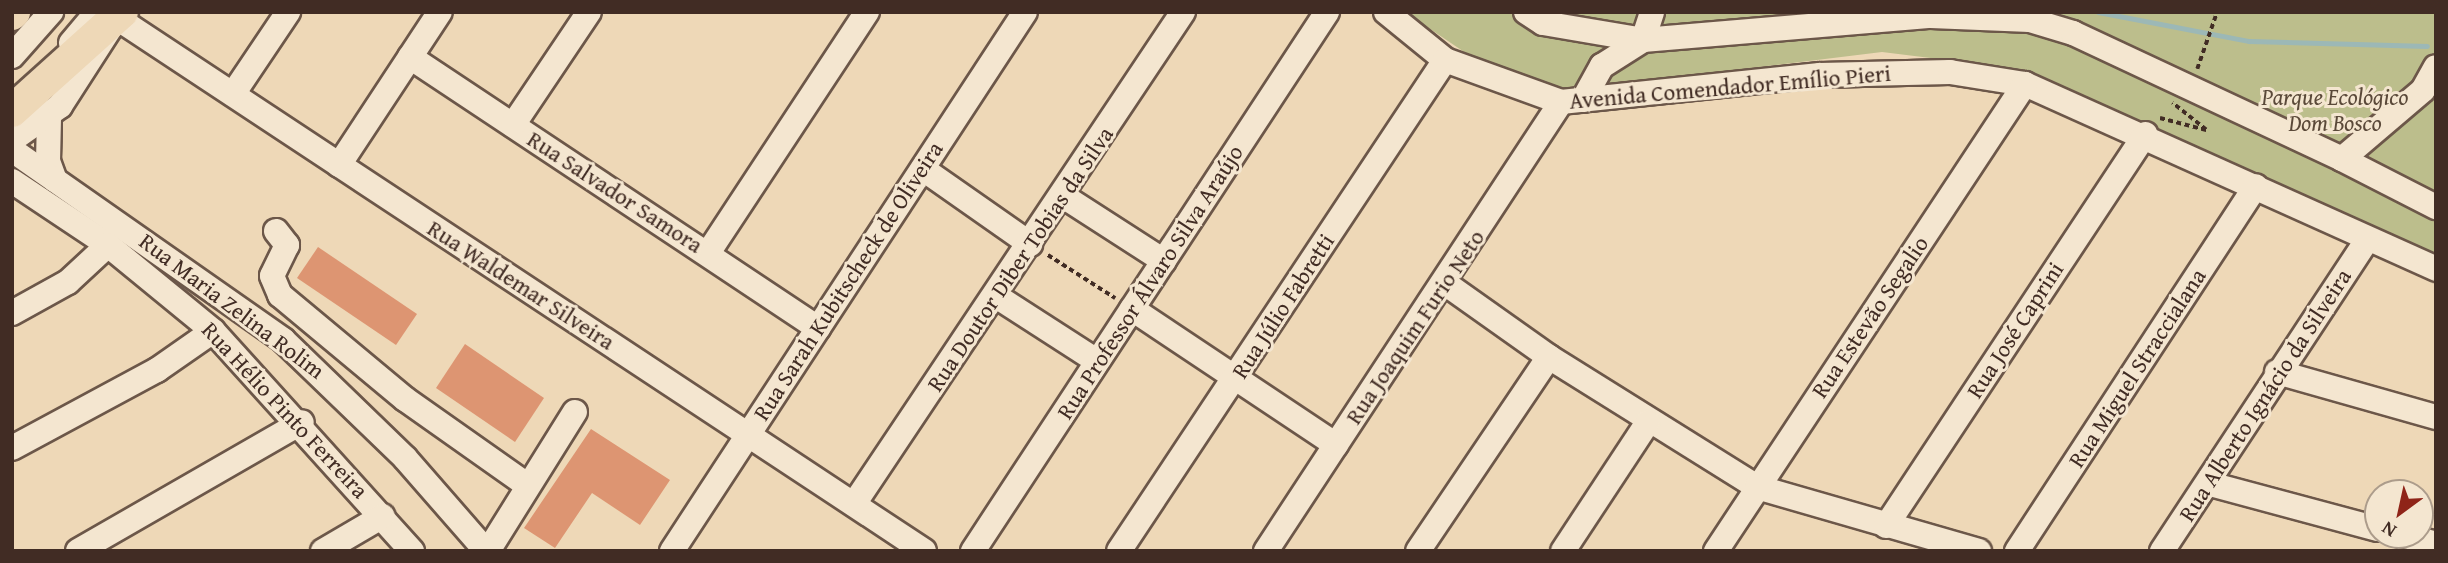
<!DOCTYPE html>
<html>
<head>
<meta charset="utf-8">
<style>
  body { margin:0 }
  #map { position:relative; width:2448px; height:563px; overflow:hidden; background:#eed8b7; font-family:"Gentium Book Plus",serif }
  div>[style] { position:absolute }
  [style*='--x'] { left:calc(var(--x)*1px); top:calc(var(--y)*1px); width:calc(var(--w)*1px); rotate:calc(var(--a)*1deg) }
  .green>* { inset:0; background:#bcbe8c }
  .stream>* { height:5px; margin:-2.5px; padding:0 2.5px; transform-origin:2.5px; border-radius:2.5px; background:#9cb8b6 }
  .building>* { inset:0; background:#dd9572 }
  .path>* { height:3.5px; margin-top:-1.75px; transform-origin:0; background:repeating-linear-gradient(90deg,#412c24 0 5px,transparent 0 8.5px) }
  .roads { filter:drop-shadow(2px 0 #6c5749) drop-shadow(-2px 0 #6c5749) drop-shadow(0 2px #6c5749) drop-shadow(0 -2px #6c5749) }
  .minor>* { height:24px; margin:-12px; padding:0 12px; transform-origin:12px; border-radius:12px; background:#f4e6d0 }
  .major>* { height:32px; margin:-16px; padding:0 16px; transform-origin:16px; border-radius:16px; background:#eed8b7 }
  span { translate:-50% -50%; white-space:nowrap; text-align:center; line-height:1.15; -webkit-text-stroke:6px #f4e6d0; paint-order:stroke }
  .street-label { font-size:23px; color:#412c24 }
  .park-label { font-size:23px; color:#5a4939; font-style:italic }
  .frame { position:absolute; inset:0; border:14px solid #412c24; pointer-events:none }
  .north { position:absolute; left:2364px; top:479px; width:70px; height:70px; box-sizing:border-box; background:#f4e6d0; border:2px solid #ac9c8b; border-radius:50%; rotate:213deg; font-size:19px; font-weight:700; line-height:28px; text-align:center; color:#412c24 }
  .north::after { content:''; display:block; margin:auto; width:24px; height:32px; background:#8f2418; clip-path:polygon(50% 0,100% 100%,50% 72%,0 100%) }
</style>
</head>
<body>
<div id="map">
  <div class="green">
    <div style="clip-path:polygon(1405px 12px,2436px 12px,2436px 265px,1963px 62px,1882px 52px,1566px 91px,1485px 66px)"></div>
  </div>
  <div class="stream">
    <div style="--x:2098;--y:12;--w:154;--a:10.9"></div>
    <div style="--x:2249;--y:41;--w:178;--a:1.6"></div>
  </div>
  <div class="building">
    <div style="clip-path:polygon(318px 247px,417px 314px,396px 345px,297px 278px)"></div>
    <div style="clip-path:polygon(465px 344px,544px 398px,515px 442px,436px 388px)"></div>
    <div style="clip-path:polygon(591px 429px,670px 480px,640px 525px,592px 493px,555px 548px,524px 528px)"></div>
  </div>
  <div class="path">
    <div style="--x:2197;--y:69;--w:60;--a:-70.7"></div>
    <div style="--x:2160;--y:118;--w:48;--a:14.6"></div>
    <div style="--x:2206;--y:130;--w:43;--a:-141.5"></div>
    <div style="--x:1048;--y:255;--w:80;--a:32.7"></div>
  </div>
  <div class="roads">
    <div class="minor">
      <div style="--x:1386;--y:12;--w:76;--a:39.1"></div>
      <div style="--x:1445;--y:60;--w:123;--a:19.9"></div>
      <div style="--x:1561;--y:102;--w:260;--a:-6"></div>
      <div style="--x:1820;--y:75;--w:130;--a:-1.3"></div>
      <div style="--x:1950;--y:72;--w:76;--a:9.1"></div>
      <div style="--x:2025;--y:84;--w:451;--a:24.2"></div>
      <div style="--x:1526;--y:12;--w:20;--a:33"></div>
      <div style="--x:1543;--y:23;--w:101;--a:9.6"></div>
      <div style="--x:1643;--y:40;--w:289;--a:-4.8"></div>
      <div style="--x:1931;--y:16;--w:99;--a:2.3"></div>
      <div style="--x:2030;--y:20;--w:45;--a:16.8"></div>
      <div style="--x:2073;--y:33;--w:297;--a:25.1"></div>
      <div style="--x:2342;--y:159;--w:106;--a:-40.4"></div>
      <div style="--x:2423;--y:90;--w:26;--a:-61"></div>
      <div style="--x:117;--y:18;--w:967;--a:33.44"></div>
      <div style="--x:71;--y:43;--w:40;--a:-50"></div>
      <div style="--x:12;--y:56;--w:59;--a:-48.4"></div>
      <div style="--x:410;--y:57;--w:490;--a:33.6"></div>
      <div style="--x:233;--y:94;--w:99;--a:-56.1"></div>
      <div style="--x:1583;--y:100;--w:39;--a:-61"></div>
      <div style="--x:1602;--y:66;--w:49;--a:-32.4"></div>
      <div style="--x:1643;--y:40;--w:29;--a:-72"></div>
      <div style="--x:49;--y:118;--w:43;--a:91.3"></div>
      <div style="--x:48;--y:161;--w:20;--a:70"></div>
      <div style="--x:513;--y:125;--w:136;--a:-56.1"></div>
      <div style="--x:12;--y:140;--w:59;--a:-35.3"></div>
      <div style="--x:60;--y:106;--w:90;--a:-57.2"></div>
      <div style="--x:12;--y:150;--w:331;--a:35"></div>
      <div style="--x:283;--y:340;--w:170;--a:44"></div>
      <div style="--x:405;--y:458;--w:123;--a:48.9"></div>
      <div style="--x:2342;--y:159;--w:106;--a:27.1"></div>
      <div style="--x:339;--y:165;--w:183;--a:-56.6"></div>
      <div style="--x:923;--y:169;--w:131;--a:35"></div>
      <div style="--x:12;--y:181;--w:115;--a:33.7"></div>
      <div style="--x:108;--y:245;--w:136;--a:39.3"></div>
      <div style="--x:213;--y:331;--w:297;--a:47.9"></div>
      <div style="--x:1063;--y:196;--w:120;--a:32.8"></div>
      <div style="--x:276;--y:231;--w:18;--a:52"></div>
      <div style="--x:287;--y:245;--w:34;--a:116"></div>
      <div style="--x:272;--y:276;--w:21;--a:67"></div>
      <div style="--x:280;--y:295;--w:163;--a:39.8"></div>
      <div style="--x:405;--y:399;--w:149;--a:35.2"></div>
      <div style="--x:708;--y:253;--w:289;--a:-56.6"></div>
      <div style="--x:1446;--y:284;--w:126;--a:35.3"></div>
      <div style="--x:1549;--y:357;--w:245;--a:32"></div>
      <div style="--x:1757;--y:487;--w:231;--a:16.1"></div>
      <div style="--x:996;--y:296;--w:120;--a:32.8"></div>
      <div style="--x:1132;--y:309;--w:245;--a:33.7"></div>
      <div style="--x:12;--y:313;--w:64;--a:-29"></div>
      <div style="--x:68;--y:282;--w:54;--a:-42.8"></div>
      <div style="--x:2277;--y:372;--w:165;--a:15.8"></div>
      <div style="--x:12;--y:448;--w:165;--a:-28.3"></div>
      <div style="--x:157;--y:370;--w:68;--a:-34.9"></div>
      <div style="--x:2210;--y:484;--w:174;--a:15"></div>
      <div style="--x:854;--y:504;--w:592;--a:-56.23"></div>
      <div style="--x:1886;--y:526;--w:470;--a:-56.5"></div>
      <div style="--x:2401;--y:535;--w:36;--a:14"></div>
      <div style="--x:78;--y:551;--w:258;--a:-29.9"></div>
      <div style="--x:323;--y:551;--w:69;--a:-30.3"></div>
      <div style="--x:488;--y:551;--w:164;--a:-58"></div>
      <div style="--x:672;--y:551;--w:644;--a:-56.78"></div>
      <div style="--x:973;--y:551;--w:645;--a:-56.7"></div>
      <div style="--x:1119;--y:551;--w:589;--a:-56.42"></div>
      <div style="--x:1266;--y:551;--w:537;--a:-56.69"></div>
      <div style="--x:1418;--y:551;--w:234;--a:-56"></div>
      <div style="--x:1563;--y:551;--w:154;--a:-56.6"></div>
      <div style="--x:1716;--y:551;--w:560;--a:-56.51"></div>
      <div style="--x:2017;--y:551;--w:436;--a:-56.8"></div>
      <div style="--x:2162;--y:551;--w:374;--a:-56.6"></div>
    </div>
    <div class="major">
      <div style="--x:12;--y:14;--w:3;--a:-45"></div>
      <div style="--x:12;--y:111;--w:148;--a:-42"></div>
    </div>
  </div>
  <div class="street-label">
    <span style="left:1730px;top:87px;rotate:-5deg">Avenida Comendador Emílio Pieri</span>
    <span style="left:615px;top:192px;rotate:33deg">Rua Salvador Samora</span>
    <span style="left:1020px;top:259px;rotate:-56deg">Rua Doutor Diber Tobias da Silva</span>
    <span style="left:848px;top:281px;rotate:-57deg">Rua Sarah Kubitscheck de Oliveira</span>
    <span style="left:1150px;top:282px;rotate:-57deg">Rua Professor Álvaro Silva Araújo</span>
    <span style="left:521px;top:285px;rotate:33deg">Rua Waldemar Silveira</span>
    <span style="left:232px;top:306px;rotate:37deg">Rua Maria Zelina Rolim</span>
    <span style="left:1283px;top:306px;rotate:-57deg">Rua Júlio Fabretti</span>
    <span style="left:1870px;top:317px;rotate:-56deg">Rua Estevão Segalio</span>
    <span style="left:1415px;top:327px;rotate:-56deg">Rua Joaquim Furio Neto</span>
    <span style="left:2015px;top:330px;rotate:-57deg">Rua José Caprini</span>
    <span style="left:2137px;top:368px;rotate:-57deg">Rua Miguel Straccialana</span>
    <span style="left:2265px;top:395px;rotate:-57deg">Rua Alberto Ignácio da Silveira</span>
    <span style="left:285px;top:410px;rotate:47deg">Rua Hélio Pinto Ferreira</span>
  </div>
  <div class="park-label">
    <span style="left:2335px;top:110px">Parque Ecológico<br>Dom Bosco</span>
  </div>
  <div class="frame"></div>
  <div class="north">N</div>
</div>
</body>
</html>
